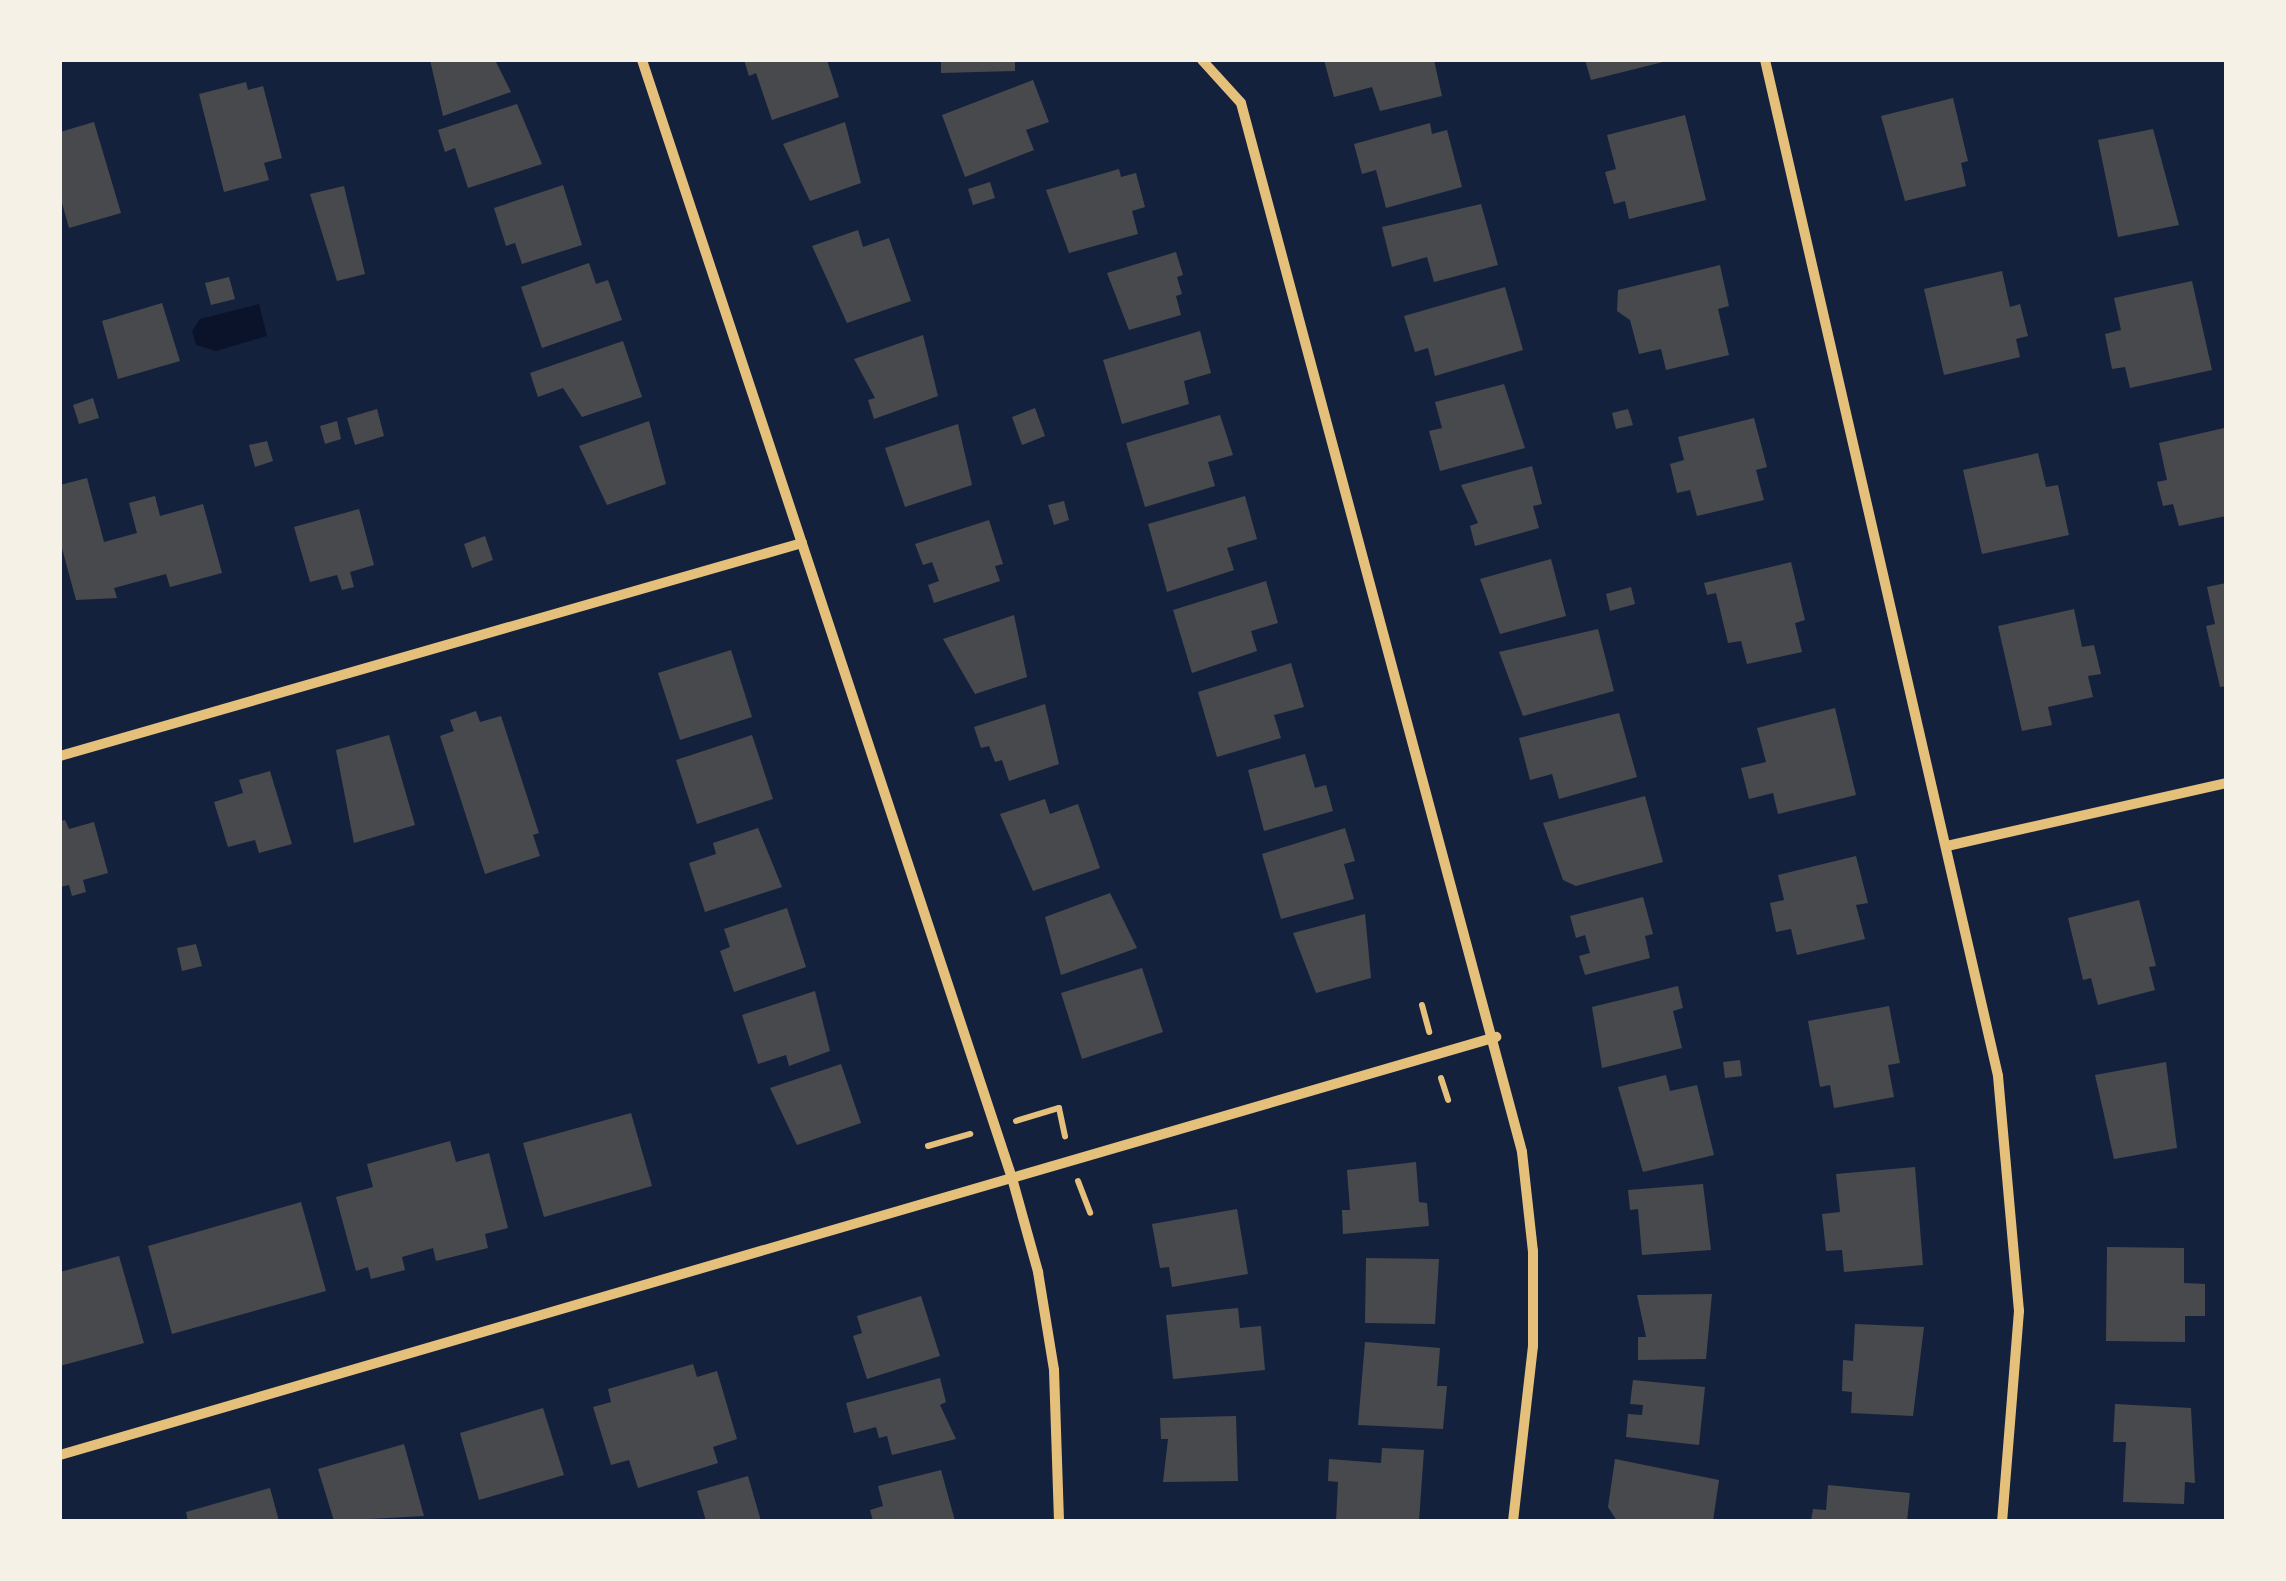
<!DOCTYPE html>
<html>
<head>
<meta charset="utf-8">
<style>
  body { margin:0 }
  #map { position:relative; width:2286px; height:1581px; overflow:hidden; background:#14213d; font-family:Lora,serif }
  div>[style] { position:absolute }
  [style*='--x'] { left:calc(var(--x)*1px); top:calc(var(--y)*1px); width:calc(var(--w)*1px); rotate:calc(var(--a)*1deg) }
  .water>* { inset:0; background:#0b132b }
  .building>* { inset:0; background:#48494c }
  .path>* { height:6px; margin:-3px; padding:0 3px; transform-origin:3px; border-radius:3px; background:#e5c07b }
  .minor>* { height:10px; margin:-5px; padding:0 5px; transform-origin:5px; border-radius:5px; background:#e5c07b }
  span { translate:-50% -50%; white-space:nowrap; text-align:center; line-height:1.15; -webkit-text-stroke:8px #f6f1e7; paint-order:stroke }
  .frame { position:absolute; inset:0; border:62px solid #f6f1e7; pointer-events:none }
</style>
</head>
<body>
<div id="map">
  <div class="water">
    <div style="clip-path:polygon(259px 304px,267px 336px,216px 351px,196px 345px,192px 331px,200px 319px)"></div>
  </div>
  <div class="building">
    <div style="clip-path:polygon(430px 60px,495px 60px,511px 92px,443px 116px)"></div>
    <div style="clip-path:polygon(744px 60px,827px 60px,839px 97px,772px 120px,756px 73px,749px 76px)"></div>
    <div style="clip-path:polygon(941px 60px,1015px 60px,1015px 71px,941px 73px)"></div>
    <div style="clip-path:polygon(1324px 60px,1434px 60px,1442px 96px,1380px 111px,1372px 87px,1334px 97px)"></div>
    <div style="clip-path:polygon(1585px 60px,1667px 60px,1667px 61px,1591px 80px)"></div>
    <div style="clip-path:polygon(1033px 80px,1049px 122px,1026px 130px,1034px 150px,965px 177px,942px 115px)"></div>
    <div style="clip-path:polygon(246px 82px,248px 90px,263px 86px,282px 158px,264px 163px,269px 180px,224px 192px,199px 94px)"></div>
    <div style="clip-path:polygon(1953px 98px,1968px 161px,1961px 163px,1966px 186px,1905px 201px,1881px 116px)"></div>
    <div style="clip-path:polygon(517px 104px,542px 164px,468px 188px,455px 148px,445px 152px,438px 130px)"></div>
    <div style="clip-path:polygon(1685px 115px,1706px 200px,1629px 219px,1625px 201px,1614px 204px,1605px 172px,1616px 169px,1607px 135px)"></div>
    <div style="clip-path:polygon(94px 122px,121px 213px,69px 228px,60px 196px,60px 132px)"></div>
    <div style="clip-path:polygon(845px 122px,861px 183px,810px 201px,783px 144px)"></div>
    <div style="clip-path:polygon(1430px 123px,1432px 134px,1447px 130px,1462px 187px,1386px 208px,1376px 170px,1362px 174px,1354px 144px)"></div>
    <div style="clip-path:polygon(2153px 129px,2179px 225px,2118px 237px,2098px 140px)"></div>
    <div style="clip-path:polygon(1119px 169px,1121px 177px,1136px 173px,1145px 207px,1132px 211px,1138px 234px,1069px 253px,1046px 190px)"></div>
    <div style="clip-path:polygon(990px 182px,995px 198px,973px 205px,968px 189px)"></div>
    <div style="clip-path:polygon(563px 185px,582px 245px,522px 264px,515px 243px,506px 246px,494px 208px)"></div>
    <div style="clip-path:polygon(344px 186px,365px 274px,337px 281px,310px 194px)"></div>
    <div style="clip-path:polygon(1481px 204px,1498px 265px,1434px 282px,1427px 257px,1392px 267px,1382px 227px)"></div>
    <div style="clip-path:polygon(858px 230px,863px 247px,889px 238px,911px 301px,847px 323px,812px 246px)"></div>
    <div style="clip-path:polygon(1176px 252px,1183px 275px,1177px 277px,1182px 294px,1176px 296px,1181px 315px,1129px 330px,1107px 273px)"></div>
    <div style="clip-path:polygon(589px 263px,596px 284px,608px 280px,622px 320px,542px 348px,521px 287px)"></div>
    <div style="clip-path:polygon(1720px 265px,1729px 306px,1718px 309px,1729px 355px,1666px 370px,1661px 349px,1639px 354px,1630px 320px,1617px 311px,1618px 290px)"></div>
    <div style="clip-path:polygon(2002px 271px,2010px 307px,2020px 304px,2028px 336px,2016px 339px,2020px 357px,1944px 375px,1924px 289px)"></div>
    <div style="clip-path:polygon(229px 277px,235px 299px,211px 305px,205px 283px)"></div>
    <div style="clip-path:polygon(2192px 281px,2212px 370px,2130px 388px,2125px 367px,2112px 369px,2105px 334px,2121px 330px,2114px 298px)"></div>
    <div style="clip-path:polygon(1505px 287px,1523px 350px,1435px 376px,1428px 348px,1415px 352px,1404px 316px)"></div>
    <div style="clip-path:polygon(162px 303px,180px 361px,118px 379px,102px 321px)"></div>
    <div style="clip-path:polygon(1200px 331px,1211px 373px,1184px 381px,1189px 404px,1122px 424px,1103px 360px)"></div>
    <div style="clip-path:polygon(923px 335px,938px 396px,874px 419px,868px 400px,875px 398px,854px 359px)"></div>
    <div style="clip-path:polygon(623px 341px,642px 397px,582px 417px,563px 388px,538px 397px,530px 373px)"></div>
    <div style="clip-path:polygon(1504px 384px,1525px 448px,1440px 471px,1429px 431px,1442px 428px,1435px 402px)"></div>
    <div style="clip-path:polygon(93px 398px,99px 418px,79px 424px,73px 405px)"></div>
    <div style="clip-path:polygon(1035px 408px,1045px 436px,1022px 445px,1012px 417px)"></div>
    <div style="clip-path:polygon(377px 409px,384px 436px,355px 445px,347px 418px)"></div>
    <div style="clip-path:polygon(1628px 409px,1633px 425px,1616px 429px,1612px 413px)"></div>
    <div style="clip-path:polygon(1220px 415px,1233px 455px,1208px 462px,1215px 486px,1145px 507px,1126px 443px)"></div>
    <div style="clip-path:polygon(1754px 418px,1767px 467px,1756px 470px,1764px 500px,1697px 516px,1690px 490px,1677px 493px,1670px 464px,1684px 460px,1678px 437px)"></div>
    <div style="clip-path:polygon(337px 421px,341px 439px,325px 444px,320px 426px)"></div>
    <div style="clip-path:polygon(649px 421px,666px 484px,607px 505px,579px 446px)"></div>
    <div style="clip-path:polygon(958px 424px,972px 485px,905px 507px,885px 448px)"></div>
    <div style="clip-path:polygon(2224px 428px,2226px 516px,2179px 526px,2173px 504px,2163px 506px,2157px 482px,2167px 480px,2159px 443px)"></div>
    <div style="clip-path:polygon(267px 441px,273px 461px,255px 467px,249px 445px)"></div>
    <div style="clip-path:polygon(2038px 453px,2046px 487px,2058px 485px,2069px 535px,1982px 554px,1963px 470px)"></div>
    <div style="clip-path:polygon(1532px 466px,1542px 504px,1533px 506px,1539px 528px,1475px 546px,1470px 526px,1478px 523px,1461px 485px)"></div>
    <div style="clip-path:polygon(87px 478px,104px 542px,137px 533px,129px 503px,155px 496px,160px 516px,203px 504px,222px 573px,170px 587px,166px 574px,114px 588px,117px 598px,76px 600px,60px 541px,60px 485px)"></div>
    <div style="clip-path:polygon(1245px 496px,1257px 539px,1227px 548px,1234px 570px,1167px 592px,1148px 524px)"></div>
    <div style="clip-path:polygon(1064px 501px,1069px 520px,1054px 525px,1048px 505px)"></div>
    <div style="clip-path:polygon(359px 509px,374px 565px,350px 572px,354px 587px,342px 590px,337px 575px,310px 582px,294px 527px)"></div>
    <div style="clip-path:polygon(989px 520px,1003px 564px,995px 566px,1000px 581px,934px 603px,928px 585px,939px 581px,932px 562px,923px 565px,915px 544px)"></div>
    <div style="clip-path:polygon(485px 536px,493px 560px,472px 568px,464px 544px)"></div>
    <div style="clip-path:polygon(1551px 559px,1566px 616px,1500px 634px,1480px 579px)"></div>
    <div style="clip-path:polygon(1791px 562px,1805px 620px,1795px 623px,1802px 652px,1747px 664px,1741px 641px,1728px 643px,1716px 593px,1707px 595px,1704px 583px)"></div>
    <div style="clip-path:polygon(1266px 581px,1278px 623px,1251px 631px,1257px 651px,1192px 673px,1173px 610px)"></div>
    <div style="clip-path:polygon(2226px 583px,2226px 686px,2220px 687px,2206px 626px,2215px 624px,2207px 587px)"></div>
    <div style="clip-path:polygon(1631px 587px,1635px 604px,1610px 611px,1606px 594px)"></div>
    <div style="clip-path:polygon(2074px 609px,2082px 647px,2094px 645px,2101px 674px,2088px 676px,2093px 697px,2048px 707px,2052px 725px,2022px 731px,1998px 626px)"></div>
    <div style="clip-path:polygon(1014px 615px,1027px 677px,975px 694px,943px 639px)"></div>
    <div style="clip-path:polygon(1598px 629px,1614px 691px,1523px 716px,1499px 652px)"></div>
    <div style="clip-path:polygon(731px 650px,752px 717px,680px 740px,658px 673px)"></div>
    <div style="clip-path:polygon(1291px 663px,1304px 707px,1274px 715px,1281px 738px,1217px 757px,1198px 692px)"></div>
    <div style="clip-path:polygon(1045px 704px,1059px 764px,1009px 781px,1002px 760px,995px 762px,989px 746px,981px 748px,974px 727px)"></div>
    <div style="clip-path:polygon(1835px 708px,1856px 795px,1778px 814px,1773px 793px,1749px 799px,1741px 768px,1766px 762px,1757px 728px)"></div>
    <div style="clip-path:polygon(476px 711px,480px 722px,501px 716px,539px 833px,533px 835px,540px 856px,485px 874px,440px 736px,454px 731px,450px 720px)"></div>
    <div style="clip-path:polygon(1619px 713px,1637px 777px,1559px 799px,1552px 774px,1530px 780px,1519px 738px)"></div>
    <div style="clip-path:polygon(389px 735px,415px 825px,354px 843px,336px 750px)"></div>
    <div style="clip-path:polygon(752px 735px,773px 799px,697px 824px,676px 760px)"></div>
    <div style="clip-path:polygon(1305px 754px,1315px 788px,1326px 785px,1333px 811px,1264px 831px,1248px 770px)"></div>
    <div style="clip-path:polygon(270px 771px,292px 844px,259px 853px,255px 840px,228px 847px,214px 802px,243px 793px,239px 780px)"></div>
    <div style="clip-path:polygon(1645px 796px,1663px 862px,1576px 886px,1563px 880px,1543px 823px)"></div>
    <div style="clip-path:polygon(1045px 799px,1050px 814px,1078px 804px,1100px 868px,1033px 891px,1000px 814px)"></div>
    <div style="clip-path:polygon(65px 820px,69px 829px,94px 822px,108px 873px,83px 880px,86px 892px,72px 896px,69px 885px,60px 887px,60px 821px)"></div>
    <div style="clip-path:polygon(758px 828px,782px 887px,705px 912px,689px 863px,716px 854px,713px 843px)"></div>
    <div style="clip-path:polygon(1345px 828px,1355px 861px,1344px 864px,1354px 899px,1281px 919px,1262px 854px)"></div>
    <div style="clip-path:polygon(1856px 856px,1868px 903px,1856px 905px,1865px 939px,1797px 955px,1791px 929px,1776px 932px,1770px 903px,1784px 900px,1778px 875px)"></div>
    <div style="clip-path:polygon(1110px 893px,1137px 948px,1061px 975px,1045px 917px)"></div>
    <div style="clip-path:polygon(1643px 897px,1653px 934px,1645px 936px,1650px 958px,1585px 975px,1579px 956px,1590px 953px,1585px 935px,1576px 938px,1570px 916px)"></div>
    <div style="clip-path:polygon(2139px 900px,2156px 966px,2149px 967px,2155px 990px,2098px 1005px,2091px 978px,2083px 980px,2068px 918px)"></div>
    <div style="clip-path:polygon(787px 908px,806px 967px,734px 992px,720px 951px,730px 947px,724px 929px)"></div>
    <div style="clip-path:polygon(1365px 914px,1371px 978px,1316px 993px,1293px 933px)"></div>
    <div style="clip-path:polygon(196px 944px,202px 966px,182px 971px,177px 948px)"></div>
    <div style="clip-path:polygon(1142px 968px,1163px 1032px,1082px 1059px,1061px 993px)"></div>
    <div style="clip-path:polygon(1678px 986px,1683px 1008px,1673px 1011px,1682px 1048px,1602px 1068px,1592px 1007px)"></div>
    <div style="clip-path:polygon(815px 991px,830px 1051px,789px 1066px,786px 1055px,758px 1064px,742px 1015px)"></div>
    <div style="clip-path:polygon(1889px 1006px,1900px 1063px,1888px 1065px,1894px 1097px,1834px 1108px,1830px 1085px,1820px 1087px,1808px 1021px)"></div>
    <div style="clip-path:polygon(1740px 1060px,1742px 1076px,1725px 1078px,1723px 1062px)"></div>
    <div style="clip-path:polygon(2166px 1062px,2177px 1148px,2114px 1159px,2095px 1075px)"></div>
    <div style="clip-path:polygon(841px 1064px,861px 1123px,797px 1145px,770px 1088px)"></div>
    <div style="clip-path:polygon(1666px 1075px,1670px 1091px,1697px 1085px,1714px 1155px,1643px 1172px,1618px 1087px)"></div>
    <div style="clip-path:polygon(631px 1113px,652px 1186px,544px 1217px,523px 1143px)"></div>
    <div style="clip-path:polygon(450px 1141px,456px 1162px,489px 1153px,508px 1228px,485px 1234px,488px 1248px,436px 1261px,433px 1248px,402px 1257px,405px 1270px,371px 1279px,368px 1267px,356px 1271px,336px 1197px,373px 1187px,367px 1164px)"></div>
    <div style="clip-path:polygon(1416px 1162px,1419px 1202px,1427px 1203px,1429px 1226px,1343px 1234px,1342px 1210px,1350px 1210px,1347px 1170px)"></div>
    <div style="clip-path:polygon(1915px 1167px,1923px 1265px,1844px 1272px,1842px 1250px,1826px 1251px,1822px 1214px,1840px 1212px,1836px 1174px)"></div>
    <div style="clip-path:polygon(1703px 1184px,1711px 1250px,1642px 1255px,1638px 1209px,1630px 1210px,1628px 1190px)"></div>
    <div style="clip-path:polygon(301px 1202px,326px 1291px,172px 1334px,148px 1246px)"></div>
    <div style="clip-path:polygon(1237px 1209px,1248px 1274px,1172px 1287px,1169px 1267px,1160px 1268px,1152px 1224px)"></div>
    <div style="clip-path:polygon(2107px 1247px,2184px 1248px,2184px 1283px,2205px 1284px,2205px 1316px,2185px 1316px,2185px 1342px,2106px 1341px)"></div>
    <div style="clip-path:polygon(119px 1256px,144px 1343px,60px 1366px,60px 1272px)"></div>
    <div style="clip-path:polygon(1366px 1258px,1439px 1259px,1435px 1324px,1365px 1323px)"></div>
    <div style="clip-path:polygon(1712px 1294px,1706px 1359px,1638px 1360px,1638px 1337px,1646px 1337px,1637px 1295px)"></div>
    <div style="clip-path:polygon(921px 1296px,940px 1356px,867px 1379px,853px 1336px,862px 1333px,857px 1316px)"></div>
    <div style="clip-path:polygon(1238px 1308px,1240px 1328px,1261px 1326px,1265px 1370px,1173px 1379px,1166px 1315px)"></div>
    <div style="clip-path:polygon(1855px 1324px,1924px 1327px,1913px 1416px,1851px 1413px,1852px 1392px,1842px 1391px,1843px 1360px,1853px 1361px)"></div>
    <div style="clip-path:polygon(1365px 1342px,1440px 1348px,1437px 1386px,1447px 1386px,1443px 1429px,1358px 1425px)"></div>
    <div style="clip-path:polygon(693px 1364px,697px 1377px,717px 1371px,737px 1439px,713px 1447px,718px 1463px,638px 1488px,629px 1460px,611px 1465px,593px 1407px,611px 1402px,608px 1389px)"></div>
    <div style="clip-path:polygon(940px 1378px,946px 1402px,940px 1405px,956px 1439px,892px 1455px,887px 1436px,879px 1438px,876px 1427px,854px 1433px,846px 1403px)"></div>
    <div style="clip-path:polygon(1633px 1380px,1705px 1387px,1699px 1445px,1626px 1437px,1628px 1414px,1642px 1415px,1643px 1405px,1630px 1404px)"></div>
    <div style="clip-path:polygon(2115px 1404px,2191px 1408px,2195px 1483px,2185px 1482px,2184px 1504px,2123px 1502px,2126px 1442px,2113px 1442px)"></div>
    <div style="clip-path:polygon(543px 1408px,564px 1475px,479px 1500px,460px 1433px)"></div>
    <div style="clip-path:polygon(1236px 1416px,1238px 1481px,1163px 1482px,1168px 1439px,1161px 1439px,1160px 1418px)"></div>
    <div style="clip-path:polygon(404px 1444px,424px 1516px,334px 1521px,318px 1469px)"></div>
    <div style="clip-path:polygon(1382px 1448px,1424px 1450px,1419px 1521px,1336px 1521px,1338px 1482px,1328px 1481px,1329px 1459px,1381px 1463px)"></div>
    <div style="clip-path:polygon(1615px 1459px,1719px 1480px,1713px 1521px,1617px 1521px,1608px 1507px)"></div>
    <div style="clip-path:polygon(941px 1470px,955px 1521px,873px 1521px,870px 1510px,883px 1506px,878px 1486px)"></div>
    <div style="clip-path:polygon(748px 1476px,761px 1521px,706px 1521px,697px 1491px)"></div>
    <div style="clip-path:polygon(1828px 1485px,1910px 1493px,1907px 1521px,1811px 1521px,1813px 1509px,1826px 1510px)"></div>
    <div style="clip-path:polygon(270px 1488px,279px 1521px,188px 1521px,186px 1512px)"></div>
  </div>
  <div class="path">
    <div style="--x:1422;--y:1005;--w:28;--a:75"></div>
    <div style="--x:1441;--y:1078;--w:23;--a:72"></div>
    <div style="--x:1016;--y:1121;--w:45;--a:-16.8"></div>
    <div style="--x:1059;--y:1108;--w:29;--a:78"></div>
    <div style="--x:928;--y:1146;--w:44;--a:-15.9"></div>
    <div style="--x:1078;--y:1181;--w:34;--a:69"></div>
  </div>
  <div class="minor">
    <div style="--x:642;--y:60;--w:1178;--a:71.69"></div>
    <div style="--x:1012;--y:1178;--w:98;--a:74.5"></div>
    <div style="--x:1038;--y:1272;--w:99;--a:80.7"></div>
    <div style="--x:1054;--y:1370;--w:151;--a:88.1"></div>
    <div style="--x:1202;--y:60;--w:58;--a:47.8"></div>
    <div style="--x:1241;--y:103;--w:1086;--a:75"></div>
    <div style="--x:1522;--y:1152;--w:100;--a:83.7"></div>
    <div style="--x:1533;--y:1251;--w:95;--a:90"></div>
    <div style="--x:1533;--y:1346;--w:176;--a:96.5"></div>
    <div style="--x:1765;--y:60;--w:1042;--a:77.08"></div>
    <div style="--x:1998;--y:1076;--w:236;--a:84.9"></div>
    <div style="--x:2019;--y:1311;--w:211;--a:94.6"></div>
    <div style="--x:60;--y:756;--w:772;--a:-16.02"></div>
    <div style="--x:1947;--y:846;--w:286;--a:-12.7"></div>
    <div style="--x:60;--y:1455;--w:1496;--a:-16.23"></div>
  </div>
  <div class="frame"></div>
</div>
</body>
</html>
